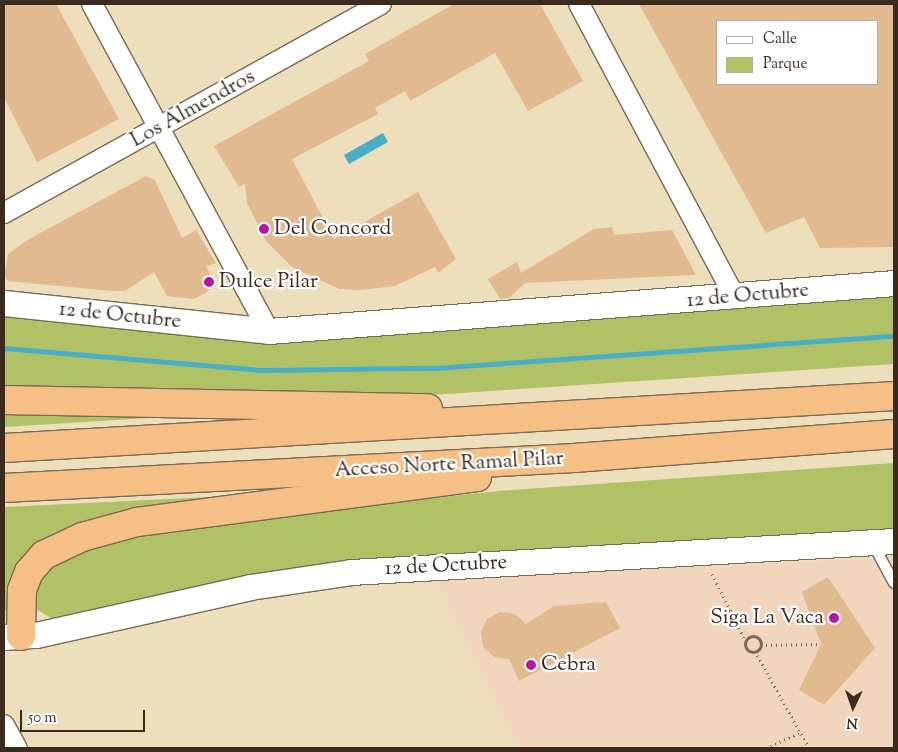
<!DOCTYPE html>
<html>
<head>
<meta charset="utf-8">
<style>
  body { margin:0 }
  #map { position:relative; width:898px; height:752px; overflow:hidden; background:#eddebc; font-family:"Sorts Mill Goudy",serif }
  div>[style] { position:absolute }
  [style*='--x'] { left:calc(var(--x)*1px); top:calc(var(--y)*1px); width:calc(var(--w)*1px); rotate:calc(var(--a)*1deg) }
  .built>* { inset:0; background:#f1d5bd }
  .green>* { inset:0; background:#b0c265 }
  .water>* { inset:0; background:#48afc7 }
  .stream>* { height:5px; margin:-2.5px; padding:0 2.5px; transform-origin:2.5px; border-radius:2.5px; background:#48afc7 }
  .building>* { inset:0; background:#e2ba90 }
  .path>* { height:3px; margin-top:-1.5px; transform-origin:0; background:repeating-linear-gradient(90deg,#796955 0 1px,transparent 0 5px) }
  .path>.ring { margin:-1.5px; padding:0; box-sizing:content-box; background:none; border:3px solid #796955; border-radius:50% }
  .roads { filter:drop-shadow(1px 0 #796955) drop-shadow(-1px 0 #796955) drop-shadow(0 1px #796955) drop-shadow(0 -1px #796955) }
  .service>* { height:10px; margin:-5px; padding:0 5px; transform-origin:5px; border-radius:5px; background:#fff }
  .minor>* { height:20px; margin:-10px; padding:0 10px; transform-origin:10px; border-radius:10px; background:#fff }
  .tertiary>* { height:25px; margin:-12.5px; padding:0 12.5px; transform-origin:12.5px; border-radius:12.5px; background:#fff }
  .motorway>* { height:28px; margin:-14px; padding:0 14px; transform-origin:14px; border-radius:14px; background:#f5bf86 }
  .dots>* { width:14px; height:14px; translate:-50% -50%; box-sizing:border-box; border:2px solid #fff; border-radius:50% }
  span { translate:-50% -50%; white-space:nowrap; text-align:center; line-height:1.15; -webkit-text-stroke:4.5px #fff; paint-order:stroke }
  .street-label { font-size:21px; color:#3b2a1e }
  .poi-label { font-size:21px; color:#3b2a1e }
  .left { translate:0 -50%; text-align:left }
  .right { translate:-100% -50%; text-align:right }
  .frame { position:absolute; inset:0; border:5px solid #3b2a1e; pointer-events:none }
  .legend { position:absolute; left:716px; top:20px; width:162px; height:65px; box-sizing:border-box; background:#fff; border:1px solid #b1aaa5; margin:0; padding:6px 9px; list-style:none; font-size:15px; color:#3b2a1e }
  .legend li { display:flex; align-items:center; gap:10px; height:25px }
  .legend b { width:25px; border:1px solid #b1aaa5 }
  .north { position:absolute; left:828px; top:682px; width:50px; height:50px; -webkit-text-stroke:4px #fff; paint-order:stroke; rotate:183deg; font-size:14px; font-weight:700; line-height:20px; text-align:center; color:#3b2a1e }
  .north::after { content:''; display:block; margin:auto; width:18px; height:22px; background:#3b2a1e; clip-path:polygon(50% 0,100% 100%,50% 72%,0 100%) }
  .scale { position:absolute; left:20px; top:710px; width:125px; height:22px; box-sizing:border-box; border:2px solid #3b2a1e; border-top:0; padding-left:6px; font-size:15px; line-height:18px; white-space:nowrap; color:#3b2a1e; -webkit-text-stroke:4px #fff; paint-order:stroke }
</style>
</head>
<body>
<div id="map">
  <div class="built">
    <div style="clip-path:polygon(894px 558px,894px 748px,519px 748px,437px 579px)"></div>
  </div>
  <div class="green">
    <div style="clip-path:polygon(894px 290px,894px 364px,431px 395px,4px 389px,4px 313px,199px 333px)"></div>
    <div style="clip-path:polygon(4px 405px,197px 415px,4px 427px)"></div>
    <div style="clip-path:polygon(894px 463px,894px 533px,485px 557px,56px 621px,31px 606px,40px 568px,130px 531px,499px 491px)"></div>
    <div style="clip-path:polygon(272px 494px,104px 523px,11px 600px,4px 612px,4px 507px)"></div>
  </div>
  <div class="water">
    <div style="clip-path:polygon(383px 133px,388px 142px,349px 164px,344px 155px)"></div>
  </div>
  <div class="stream">
    <div style="--x:4;--y:348;--w:256;--a:4.9"></div>
    <div style="--x:259;--y:370;--w:175;--a:-0.7"></div>
    <div style="--x:434;--y:368;--w:461;--a:-4"></div>
  </div>
  <div class="building">
    <div style="clip-path:polygon(4px 4px,56px 4px,119px 119px,37px 162px,4px 98px)"></div>
    <div style="clip-path:polygon(454px 4px,540px 4px,583px 81px,528px 111px,495px 53px,410px 101px,405px 91px,375px 108px,378px 114px,292px 159px,334px 239px,418px 192px,456px 259px,438px 273px,435px 267px,395px 286px,359px 290px,339px 289px,292px 267px,266px 241px,247px 203px,245px 184px,239px 187px,214px 146px,369px 61px,365px 54px)"></div>
    <div style="clip-path:polygon(evenodd,639px 4px,894px 4px,894px 247px,820px 248px,804px 217px,766px 233px,639px 4px,717px 21px,877px 21px,877px 84px,717px 84px,717px 21px)"></div>
    <div style="clip-path:polygon(146px 176px,155px 180px,182px 238px,196px 230px,216px 263px,206px 266px,216px 285px,205px 293px,194px 299px,167px 296px,154px 272px,125px 291px,111px 291px,8px 281px,4px 276px,8px 254px,29px 239px)"></div>
    <div style="clip-path:polygon(612px 227px,614px 235px,672px 230px,696px 275px,525px 283px,509px 298px,500px 299px,488px 279px,517px 262px,521px 273px,594px 229px)"></div>
    <div style="clip-path:polygon(828px 577px,875px 648px,824px 705px,799px 690px,821px 644px,802px 592px)"></div>
    <div style="clip-path:polygon(606px 602px,620px 628px,519px 681px,509px 659px,494px 657px,483px 647px,481px 632px,487px 619px,500px 612px,515px 614px,526px 624px,554px 606px)"></div>
  </div>
  <div class="path">
    <div style="--x:712;--y:574;--w:74;--a:63.4"></div>
    <div class="ring" style="left:745px;top:636px;width:13px;height:13px"></div>
    <div style="--x:761;--y:645;--w:60;--a:-1"></div>
    <div style="--x:755;--y:651;--w:111;--a:60.9"></div>
    <div style="--x:766;--y:748;--w:37;--a:-24"></div>
  </div>
  <div class="roads">
    <div class="service">
      <div style="--x:873;--y:544;--w:44;--a:61.7"></div>
    </div>
    <div class="minor">
      <div style="--x:92;--y:4;--w:372;--a:61.6"></div>
      <div style="--x:579;--y:4;--w:333;--a:62"></div>
      <div style="--x:4;--y:213;--w:431;--a:-29"></div>
      <div style="--x:4;--y:725;--w:26;--a:61"></div>
    </div>
    <div class="tertiary">
      <div style="--x:4;--y:303;--w:266;--a:6"></div>
      <div style="--x:269;--y:331;--w:627;--a:-4.39"></div>
      <div style="--x:4;--y:637;--w:32;--a:-4"></div>
      <div style="--x:36;--y:635;--w:219;--a:-12.6"></div>
      <div style="--x:250;--y:587;--w:102;--a:-8.4"></div>
      <div style="--x:351;--y:572;--w:544;--a:-3.27"></div>
    </div>
    <div class="motorway">
      <div style="--x:4;--y:400;--w:424;--a:1.1"></div>
      <div style="--x:4;--y:448;--w:892;--a:-3.34"></div>
      <div style="--x:4;--y:488;--w:571;--a:-3.01"></div>
      <div style="--x:574;--y:458;--w:321;--a:-4.3"></div>
      <div style="--x:21;--y:636;--w:46;--a:-88.8"></div>
      <div style="--x:22;--y:590;--w:19;--a:-69"></div>
      <div style="--x:29;--y:572;--w:23;--a:-49"></div>
      <div style="--x:44;--y:555;--w:42;--a:-25.3"></div>
      <div style="--x:82;--y:537;--w:57;--a:-15.3"></div>
      <div style="--x:137;--y:522;--w:343;--a:-7.5"></div>
    </div>
  </div>
  <div class="dots">
    <div style="left:264px;top:229px;background:#b5179e"></div>
    <div style="left:209px;top:282px;background:#b5179e"></div>
    <div style="left:834px;top:618px;background:#b5179e"></div>
    <div style="left:531px;top:665px;background:#b5179e"></div>
  </div>
  <div class="street-label">
    <span style="left:193px;top:109px;rotate:-29deg">Los Almendros</span>
    <span style="left:748px;top:296px;rotate:-5deg">12 de Octubre</span>
    <span style="left:120px;top:316px;rotate:6deg">12 de Octubre</span>
    <span style="left:449px;top:465px;rotate:-3deg">Acceso Norte Ramal Pilar</span>
    <span style="left:446px;top:566px;rotate:-3deg">12 de Octubre</span>
  </div>
  <div class="poi-label">
    <span class="left" style="left:274px;top:229px">Del Concord</span>
    <span class="left" style="left:219px;top:282px">Dulce Pilar</span>
    <span class="right" style="left:824px;top:618px">Siga La Vaca</span>
    <span class="left" style="left:541px;top:665px">Cebra</span>
  </div>
  <div class="frame"></div>
  <ul class="legend">
  <li><b style="height:6px;background:#fff"></b>Calle</li>
  <li><b style="height:14px;background:#b0c265"></b>Parque</li>
  </ul>
  <div class="north">N</div>
  <div class="scale">50 m</div>
</div>
</body>
</html>
